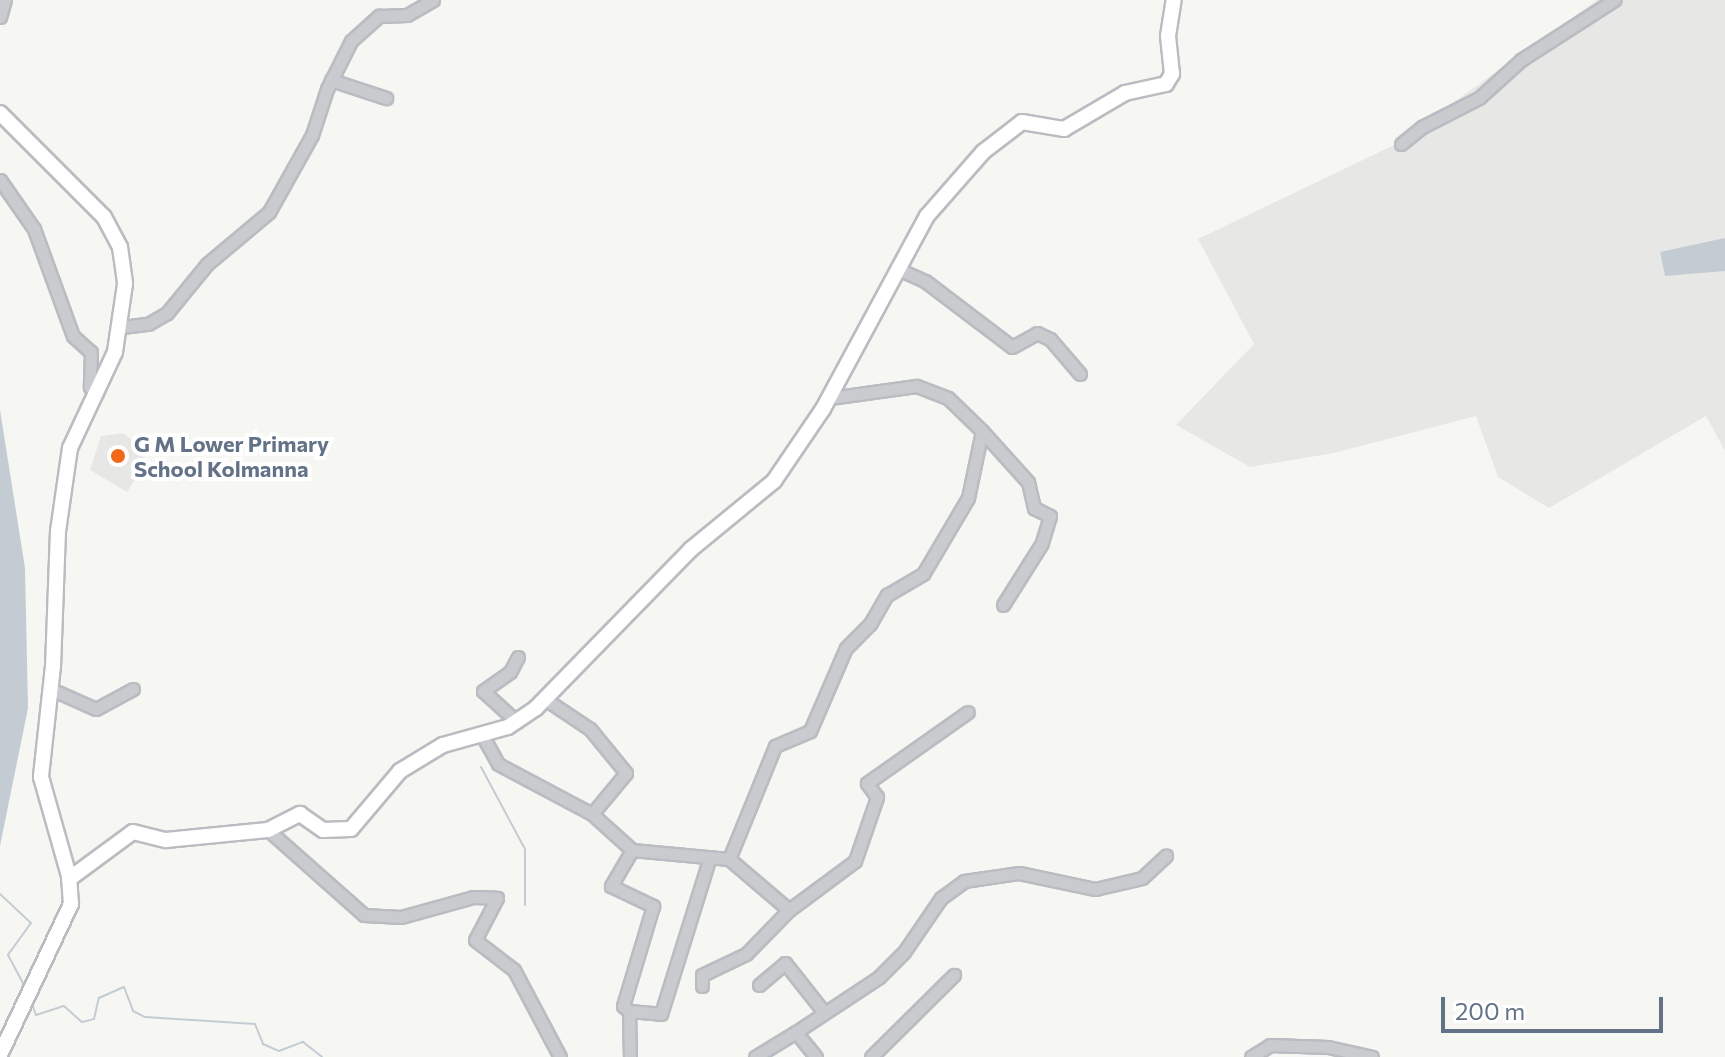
<!DOCTYPE html>
<html>
<head>
<meta charset="utf-8">
<style>
  body { margin:0 }
  #map { position:relative; width:1725px; height:1057px; overflow:hidden; background:#f6f7f3; font-family:Commissioner,sans-serif }
  div>[style] { position:absolute }
  [style*='--x'] { left:calc(var(--x)*1px); top:calc(var(--y)*1px); width:calc(var(--w)*1px); rotate:calc(var(--a)*1deg) }
  .built>* { inset:0; background:#e7e8e6 }
  .water>* { inset:0; background:#c4ccd3 }
  .stream>* { height:2px; margin:-1px; padding:0 1px; transform-origin:1px; border-radius:1px; background:#c4ccd3 }
  .roads { filter:drop-shadow(2px 0 #b9bcc1) drop-shadow(-2px 0 #b9bcc1) drop-shadow(0 2px #b9bcc1) drop-shadow(0 -2px #b9bcc1) }
  .minor>* { height:11px; margin:-5.5px; padding:0 5.5px; transform-origin:5.5px; border-radius:5.5px; background:#c9cbcf }
  .major>* { height:14px; margin:-7px; padding:0 7px; transform-origin:7px; border-radius:7px; background:#fff }
  .dots>* { width:22px; height:22px; translate:-50% -50%; box-sizing:border-box; border:4px solid #fff; border-radius:50% }
  span { translate:-50% -50%; white-space:nowrap; text-align:center; line-height:1.15; -webkit-text-stroke:8px #fff; paint-order:stroke }
  .poi-label { font-size:22px; color:#637287; font-weight:700 }
  .left { translate:0 -50%; text-align:left }
  .scale { position:absolute; left:1441px; top:997px; width:222px; height:36px; box-sizing:border-box; border:4px solid #637287; border-top:0; padding-left:10px; font-size:24px; line-height:28px; white-space:nowrap; color:#637287; -webkit-text-stroke:6px #fff; paint-order:stroke }
</style>
</head>
<body>
<div id="map">
  <div class="built">
    <div style="clip-path:polygon(1597px 0,1725px 0,1725px 451px,1706px 416px,1549px 508px,1498px 477px,1476px 416px,1334px 453px,1250px 467px,1176px 425px,1254px 344px,1198px 239px,1392px 146px)"></div>
    <div style="clip-path:polygon(123px 433px,142px 448px,144px 465px,127px 492px,90px 470px,101px 436px)"></div>
  </div>
  <div class="water">
    <div style="clip-path:polygon(1725px 238px,1725px 271px,1665px 276px,1660px 252px)"></div>
    <div style="clip-path:polygon(0 410px,25px 568px,28px 708px,0 846px)"></div>
  </div>
  <div class="stream">
    <div style="--x:481;--y:767;--w:93;--a:61.8"></div>
    <div style="--x:525;--y:849;--w:56;--a:90"></div>
    <div style="--x:0;--y:894;--w:42;--a:43.1"></div>
    <div style="--x:31;--y:923;--w:39;--a:126"></div>
    <div style="--x:8;--y:955;--w:36;--a:62"></div>
    <div style="--x:32;--y:1004;--w:12;--a:70"></div>
    <div style="--x:36;--y:1015;--w:29;--a:-18"></div>
    <div style="--x:64;--y:1006;--w:24;--a:42"></div>
    <div style="--x:82;--y:1022;--w:12;--a:-14"></div>
    <div style="--x:94;--y:1019;--w:22;--a:-77"></div>
    <div style="--x:99;--y:998;--w:27;--a:-24"></div>
    <div style="--x:124;--y:987;--w:26;--a:69"></div>
    <div style="--x:133;--y:1011;--w:13;--a:27"></div>
    <div style="--x:145;--y:1017;--w:110;--a:3.6"></div>
    <div style="--x:255;--y:1024;--w:22;--a:68"></div>
    <div style="--x:263;--y:1044;--w:17;--a:24"></div>
    <div style="--x:279;--y:1051;--w:26;--a:-21"></div>
    <div style="--x:303;--y:1042;--w:24;--a:38"></div>
  </div>
  <div class="roads">
    <div class="minor">
      <div style="--x:0;--y:17;--w:18;--a:-74"></div>
      <div style="--x:331;--y:80;--w:58;--a:18.1"></div>
      <div style="--x:1401;--y:144;--w:27;--a:-39"></div>
      <div style="--x:1422;--y:127;--w:64;--a:-27"></div>
      <div style="--x:1479;--y:98;--w:57;--a:-42.1"></div>
      <div style="--x:1521;--y:60;--w:111;--a:-32.8"></div>
      <div style="--x:0;--y:180;--w:60;--a:55.2"></div>
      <div style="--x:34;--y:229;--w:114;--a:70"></div>
      <div style="--x:73;--y:336;--w:24;--a:42"></div>
      <div style="--x:91;--y:352;--w:35;--a:92"></div>
      <div style="--x:90;--y:387;--w:9;--a:36"></div>
      <div style="--x:898;--y:269;--w:30;--a:24"></div>
      <div style="--x:925;--y:281;--w:109;--a:37.2"></div>
      <div style="--x:1012;--y:347;--w:29;--a:-29"></div>
      <div style="--x:1037;--y:333;--w:14;--a:25"></div>
      <div style="--x:1050;--y:339;--w:46;--a:49.4"></div>
      <div style="--x:122;--y:327;--w:26;--a:-7"></div>
      <div style="--x:148;--y:324;--w:22;--a:-30"></div>
      <div style="--x:167;--y:313;--w:63;--a:-50.8"></div>
      <div style="--x:207;--y:264;--w:81;--a:-40"></div>
      <div style="--x:269;--y:212;--w:88;--a:-60.8"></div>
      <div style="--x:312;--y:135;--w:48;--a:-71.9"></div>
      <div style="--x:327;--y:89;--w:54;--a:-63.4"></div>
      <div style="--x:351;--y:41;--w:38;--a:-42"></div>
      <div style="--x:379;--y:16;--w:28;--a:-2"></div>
      <div style="--x:407;--y:15;--w:30;--a:-30"></div>
      <div style="--x:982;--y:431;--w:69;--a:48"></div>
      <div style="--x:1028;--y:482;--w:27;--a:77"></div>
      <div style="--x:1034;--y:508;--w:18;--a:27"></div>
      <div style="--x:1050;--y:516;--w:28;--a:107"></div>
      <div style="--x:1042;--y:543;--w:73;--a:122.2"></div>
      <div style="--x:51;--y:689;--w:49;--a:24"></div>
      <div style="--x:96;--y:709;--w:42;--a:-28.4"></div>
      <div style="--x:545;--y:699;--w:54;--a:33.7"></div>
      <div style="--x:590;--y:729;--w:57;--a:50.7"></div>
      <div style="--x:626;--y:773;--w:53;--a:129.7"></div>
      <div style="--x:517;--y:722;--w:46;--a:-137.6"></div>
      <div style="--x:483;--y:691;--w:33;--a:-35"></div>
      <div style="--x:510;--y:672;--w:17;--a:-62"></div>
      <div style="--x:481;--y:733;--w:35;--a:61"></div>
      <div style="--x:498;--y:764;--w:106;--a:28"></div>
      <div style="--x:592;--y:814;--w:54;--a:42"></div>
      <div style="--x:632;--y:850;--w:42;--a:120.3"></div>
      <div style="--x:611;--y:886;--w:47;--a:25.5"></div>
      <div style="--x:653;--y:906;--w:104;--a:106.7"></div>
      <div style="--x:623;--y:1006;--w:8;--a:40"></div>
      <div style="--x:629;--y:1011;--w:46;--a:88.8"></div>
      <div style="--x:268;--y:830;--w:128;--a:41.5"></div>
      <div style="--x:364;--y:915;--w:37;--a:3"></div>
      <div style="--x:401;--y:917;--w:75;--a:-15.5"></div>
      <div style="--x:473;--y:897;--w:24;--a:2"></div>
      <div style="--x:497;--y:898;--w:47;--a:117.6"></div>
      <div style="--x:475;--y:940;--w:49;--a:37.6"></div>
      <div style="--x:514;--y:970;--w:98;--a:62.1"></div>
      <div style="--x:632;--y:850;--w:97;--a:5.3"></div>
      <div style="--x:729;--y:859;--w:122;--a:-67.8"></div>
      <div style="--x:775;--y:746;--w:38;--a:-23"></div>
      <div style="--x:810;--y:731;--w:90;--a:-66.6"></div>
      <div style="--x:846;--y:648;--w:34;--a:-45"></div>
      <div style="--x:870;--y:624;--w:34;--a:-60"></div>
      <div style="--x:887;--y:595;--w:42;--a:-30.3"></div>
      <div style="--x:923;--y:574;--w:88;--a:-59.4"></div>
      <div style="--x:968;--y:498;--w:68;--a:-78.2"></div>
      <div style="--x:982;--y:431;--w:47;--a:-135.9"></div>
      <div style="--x:948;--y:398;--w:34;--a:-159"></div>
      <div style="--x:916;--y:386;--w:87;--a:172.1"></div>
      <div style="--x:789;--y:910;--w:82;--a:-36.6"></div>
      <div style="--x:855;--y:861;--w:68;--a:-71"></div>
      <div style="--x:877;--y:797;--w:17;--a:-126"></div>
      <div style="--x:867;--y:783;--w:123;--a:-35.1"></div>
      <div style="--x:759;--y:985;--w:34;--a:-40"></div>
      <div style="--x:785;--y:963;--w:61;--a:51.6"></div>
      <div style="--x:702;--y:986;--w:11;--a:-90"></div>
      <div style="--x:702;--y:975;--w:49;--a:-25.5"></div>
      <div style="--x:746;--y:954;--w:62;--a:-45.7"></div>
      <div style="--x:789;--y:910;--w:79;--a:-139.6"></div>
      <div style="--x:629;--y:1011;--w:32;--a:5"></div>
      <div style="--x:661;--y:1014;--w:161;--a:-72.7"></div>
      <div style="--x:755;--y:1057;--w:48;--a:-31.4"></div>
      <div style="--x:816;--y:1057;--w:32;--a:-129"></div>
      <div style="--x:796;--y:1032;--w:100;--a:-33.5"></div>
      <div style="--x:879;--y:977;--w:35;--a:-45"></div>
      <div style="--x:904;--y:952;--w:65;--a:-55.6"></div>
      <div style="--x:941;--y:898;--w:29;--a:-36"></div>
      <div style="--x:964;--y:881;--w:56;--a:-8.3"></div>
      <div style="--x:1019;--y:873;--w:78;--a:11.9"></div>
      <div style="--x:1095;--y:889;--w:48;--a:-13.2"></div>
      <div style="--x:1142;--y:878;--w:33;--a:-43"></div>
      <div style="--x:871;--y:1057;--w:117;--a:-44.7"></div>
      <div style="--x:1251;--y:1057;--w:22;--a:-32"></div>
      <div style="--x:1270;--y:1045;--w:58;--a:2"></div>
      <div style="--x:1328;--y:1047;--w:45;--a:12.8"></div>
    </div>
    <div class="major">
      <div style="--x:0;--y:113;--w:147;--a:45"></div>
      <div style="--x:104;--y:217;--w:34;--a:62"></div>
      <div style="--x:120;--y:247;--w:37;--a:82"></div>
      <div style="--x:125;--y:284;--w:69;--a:98.4"></div>
      <div style="--x:115;--y:352;--w:106;--a:115.1"></div>
      <div style="--x:70;--y:448;--w:84;--a:98.2"></div>
      <div style="--x:58;--y:531;--w:135;--a:92.1"></div>
      <div style="--x:53;--y:666;--w:112;--a:96.2"></div>
      <div style="--x:41;--y:777;--w:103;--a:74.2"></div>
      <div style="--x:69;--y:876;--w:28;--a:86"></div>
      <div style="--x:71;--y:904;--w:167;--a:115.2"></div>
      <div style="--x:69;--y:879;--w:79;--a:-36.3"></div>
      <div style="--x:133;--y:832;--w:34;--a:14"></div>
      <div style="--x:166;--y:840;--w:102;--a:-5.6"></div>
      <div style="--x:268;--y:830;--w:36;--a:-27"></div>
      <div style="--x:300;--y:814;--w:28;--a:35"></div>
      <div style="--x:323;--y:830;--w:28;--a:-2"></div>
      <div style="--x:351;--y:829;--w:76;--a:-49.8"></div>
      <div style="--x:400;--y:771;--w:50;--a:-31.2"></div>
      <div style="--x:443;--y:745;--w:67;--a:-15.5"></div>
      <div style="--x:508;--y:727;--w:34;--a:-34"></div>
      <div style="--x:536;--y:708;--w:221;--a:-45.7"></div>
      <div style="--x:690;--y:550;--w:109;--a:-39.4"></div>
      <div style="--x:774;--y:481;--w:87;--a:-55.8"></div>
      <div style="--x:823;--y:409;--w:219;--a:-61.7"></div>
      <div style="--x:927;--y:216;--w:85;--a:-48.8"></div>
      <div style="--x:983;--y:152;--w:49;--a:-37.6"></div>
      <div style="--x:1022;--y:122;--w:43;--a:9.5"></div>
      <div style="--x:1064;--y:129;--w:71;--a:-30.5"></div>
      <div style="--x:1125;--y:93;--w:42;--a:-12.4"></div>
      <div style="--x:1166;--y:84;--w:12;--a:-59"></div>
      <div style="--x:1172;--y:74;--w:38;--a:-96"></div>
      <div style="--x:1168;--y:36;--w:36;--a:-81"></div>
    </div>
  </div>
  <div class="dots">
    <div style="left:118px;top:456px;background:#f16819"></div>
  </div>
  <div class="poi-label">
    <span class="left" style="left:134px;top:456px">G M Lower Primary<br>School Kolmanna</span>
  </div>
  <div class="scale">200 m</div>
</div>
</body>
</html>
